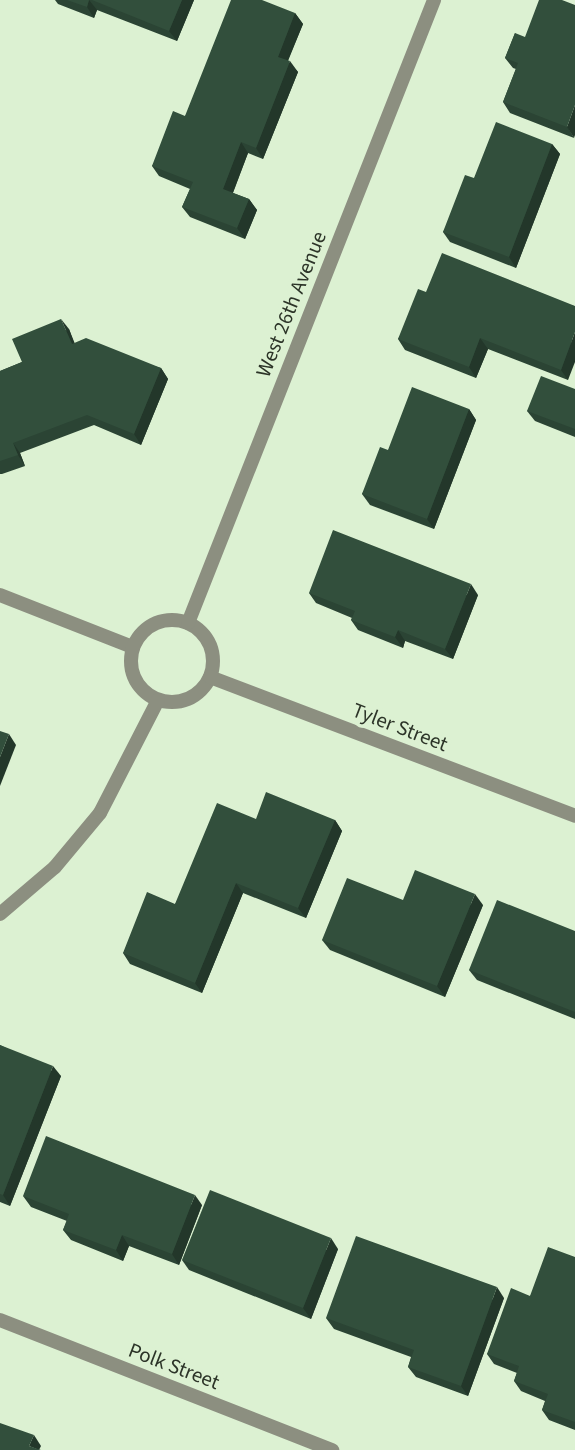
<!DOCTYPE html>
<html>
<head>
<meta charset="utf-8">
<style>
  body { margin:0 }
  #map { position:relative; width:575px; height:1450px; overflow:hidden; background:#dcf1d2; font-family:"Source Sans 3",sans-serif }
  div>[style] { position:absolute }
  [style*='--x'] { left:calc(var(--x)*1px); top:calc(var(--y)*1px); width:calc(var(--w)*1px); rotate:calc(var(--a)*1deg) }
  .minor>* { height:14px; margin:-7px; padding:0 7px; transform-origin:7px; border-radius:7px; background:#8c8f80 }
  .minor>.ring { margin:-7px; padding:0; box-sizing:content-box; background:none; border:14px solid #8c8f80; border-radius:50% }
  .tertiary>* { height:14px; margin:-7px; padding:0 7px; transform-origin:7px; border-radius:7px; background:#8c8f80 }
  .wall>* { inset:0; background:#2b4434 }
  .shaded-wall>* { inset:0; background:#23372a }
  .building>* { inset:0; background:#324f3c }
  span { translate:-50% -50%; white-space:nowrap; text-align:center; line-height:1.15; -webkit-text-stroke:7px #dcf1d2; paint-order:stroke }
  .street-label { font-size:21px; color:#2c3428 }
</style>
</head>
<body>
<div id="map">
  <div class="minor">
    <div style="--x:0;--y:595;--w:143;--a:21.4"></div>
    <div class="ring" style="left:131px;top:620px;width:68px;height:68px"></div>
    <div style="--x:188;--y:623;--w:670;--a:-68.45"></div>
    <div style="--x:210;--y:677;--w:391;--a:20.8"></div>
    <div style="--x:0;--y:914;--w:72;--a:-40.5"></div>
    <div style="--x:55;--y:867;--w:70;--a:-50.2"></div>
    <div style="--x:100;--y:813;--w:127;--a:-62.8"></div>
  </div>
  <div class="tertiary">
    <div style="--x:0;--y:1320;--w:357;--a:21.4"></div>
  </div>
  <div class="wall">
    <div style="clip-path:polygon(55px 0,194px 0,177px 41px,97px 10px,94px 18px,58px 4px)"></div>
    <div style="clip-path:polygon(295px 13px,303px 24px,288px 61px,298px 72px,263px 159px,248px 153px,233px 193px,249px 199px,257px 210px,245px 239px,190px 217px,182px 207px,190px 189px,159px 176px,152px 166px,185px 116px)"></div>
    <div style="clip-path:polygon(515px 33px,574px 138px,510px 113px,503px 102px,516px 69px,513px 68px,505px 58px)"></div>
    <div style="clip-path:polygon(552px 144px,560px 154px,516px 268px,450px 242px,443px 232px,474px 178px)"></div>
    <div style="clip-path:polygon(426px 292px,575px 306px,568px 380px,488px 349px,476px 378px,405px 350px,398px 339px)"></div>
    <div style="clip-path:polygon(69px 329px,74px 343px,161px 368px,168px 379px,141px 445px,94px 425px,20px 453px,25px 466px,2px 474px,0 474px,0 371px,22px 362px)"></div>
    <div style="clip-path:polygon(575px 389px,575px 437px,535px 421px,527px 411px)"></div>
    <div style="clip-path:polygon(469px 409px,476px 420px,434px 529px,370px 505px,362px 494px,388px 450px)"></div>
    <div style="clip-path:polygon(309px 593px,478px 595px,453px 659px,405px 641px,403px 648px,358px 630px,351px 620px,352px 618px,316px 603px)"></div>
    <div style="clip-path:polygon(256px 819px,335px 820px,342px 831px,306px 918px,243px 893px,202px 993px,130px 964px,123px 953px,175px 904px)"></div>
    <div style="clip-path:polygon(403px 900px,483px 905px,445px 997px,330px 950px,322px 940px)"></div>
    <div style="clip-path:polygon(575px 931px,575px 1019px,477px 980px,469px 970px)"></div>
    <div style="clip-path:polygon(0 1045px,61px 1076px,10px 1206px,0 1202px)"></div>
    <div style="clip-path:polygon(23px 1196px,202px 1205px,179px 1265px,129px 1246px,123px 1261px,71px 1240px,63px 1230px,67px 1221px,31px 1207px)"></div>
    <div style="clip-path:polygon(338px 1249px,311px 1319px,189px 1270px,182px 1260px)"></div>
    <div style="clip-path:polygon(575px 1257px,575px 1430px,549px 1420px,542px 1410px,545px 1401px,521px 1391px,514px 1381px,517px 1373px,494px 1364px,487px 1354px,530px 1296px)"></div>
    <div style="clip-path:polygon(504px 1298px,468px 1396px,416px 1377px,408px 1367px,411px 1357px,334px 1329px,326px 1318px)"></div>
  </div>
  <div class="shaded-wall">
    <div style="clip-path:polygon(89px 0,97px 10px,94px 18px,87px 7px)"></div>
    <div style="clip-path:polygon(182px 0,194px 0,177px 41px,169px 31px)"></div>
    <div style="clip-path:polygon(295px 13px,303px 24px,285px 67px,278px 57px)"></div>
    <div style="clip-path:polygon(290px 61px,298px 72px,263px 159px,256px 148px)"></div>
    <div style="clip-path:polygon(575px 105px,575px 135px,574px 138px,567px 127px)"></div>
    <div style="clip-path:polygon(241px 142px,248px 153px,230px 200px,223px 189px)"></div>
    <div style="clip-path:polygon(552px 144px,560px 154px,516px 268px,509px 257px)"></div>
    <div style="clip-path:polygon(249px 199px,257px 210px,245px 239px,237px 228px)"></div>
    <div style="clip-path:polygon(61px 319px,69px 329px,79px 354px,72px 344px)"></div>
    <div style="clip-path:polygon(575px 332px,575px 362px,568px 380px,561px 370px)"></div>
    <div style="clip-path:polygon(480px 338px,488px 349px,476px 378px,469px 367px)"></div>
    <div style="clip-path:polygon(161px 368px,168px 379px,141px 445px,134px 434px)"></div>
    <div style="clip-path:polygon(469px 409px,476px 420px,434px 529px,427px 519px)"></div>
    <div style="clip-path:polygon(13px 443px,20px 453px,25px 466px,18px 455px)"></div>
    <div style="clip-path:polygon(471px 584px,478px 595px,453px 659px,445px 649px)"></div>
    <div style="clip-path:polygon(398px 630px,405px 641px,403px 648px,395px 637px)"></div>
    <div style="clip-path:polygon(9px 734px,16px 745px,0 786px,0 757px)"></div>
    <div style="clip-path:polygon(335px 820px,342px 831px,306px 918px,298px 908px)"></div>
    <div style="clip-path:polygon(236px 883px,243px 893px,202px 993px,195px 983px)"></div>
    <div style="clip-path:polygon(475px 894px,483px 905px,445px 997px,437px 986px)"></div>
    <div style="clip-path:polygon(53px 1066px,61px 1076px,10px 1206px,3px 1195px)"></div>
    <div style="clip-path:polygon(195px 1195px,202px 1205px,179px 1265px,172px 1254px)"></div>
    <div style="clip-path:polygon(122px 1235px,129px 1246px,123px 1261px,116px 1250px)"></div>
    <div style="clip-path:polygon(331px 1238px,338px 1249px,311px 1319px,303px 1308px)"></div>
    <div style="clip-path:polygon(497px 1287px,504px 1298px,468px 1396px,461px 1386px)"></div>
    <div style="clip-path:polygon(34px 1435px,41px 1446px,39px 1450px,29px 1446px)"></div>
  </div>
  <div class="building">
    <div style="clip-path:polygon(67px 0,89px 0,87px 7px)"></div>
    <div style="clip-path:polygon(92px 0,182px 0,169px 31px)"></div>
    <div style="clip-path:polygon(231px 0,262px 0,295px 13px,278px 57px,290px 61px,256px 148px,241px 142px,223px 189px,249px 199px,237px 228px,182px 207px,193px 182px,152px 166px,173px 111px,185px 116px)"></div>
    <div style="clip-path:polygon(539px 0,562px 0,575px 5px,575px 105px,567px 127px,503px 102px,518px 63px,505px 58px,515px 33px,525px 37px)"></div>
    <div style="clip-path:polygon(496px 122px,552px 144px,509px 257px,443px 232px,465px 175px,474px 178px)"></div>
    <div style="clip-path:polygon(442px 253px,575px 306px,575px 332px,561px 370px,480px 338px,469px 367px,398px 339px,418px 289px,426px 292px)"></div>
    <div style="clip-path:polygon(61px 319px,72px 344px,86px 338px,161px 368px,134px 434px,87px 415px,13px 443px,18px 455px,0 461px,0 371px,22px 362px,12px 339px)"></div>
    <div style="clip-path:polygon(541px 376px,575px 389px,575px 429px,527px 411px)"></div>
    <div style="clip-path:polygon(412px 387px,469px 409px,427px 519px,362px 494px,380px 447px,388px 450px)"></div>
    <div style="clip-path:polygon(333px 530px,471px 584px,445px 649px,398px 630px,395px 637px,351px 620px,355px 611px,309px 593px)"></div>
    <div style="clip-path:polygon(0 731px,9px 734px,0 757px)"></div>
    <div style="clip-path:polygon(266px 792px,335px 820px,298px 908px,236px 883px,195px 983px,123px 953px,147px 892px,175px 904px,217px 803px,256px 819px)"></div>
    <div style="clip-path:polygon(415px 870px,475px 894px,437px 986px,322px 940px,347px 878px,403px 900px)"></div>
    <div style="clip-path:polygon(497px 900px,575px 931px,575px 1012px,469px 970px)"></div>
    <div style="clip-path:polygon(0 1045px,53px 1066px,3px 1195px,0 1194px)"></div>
    <div style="clip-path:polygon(46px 1136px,195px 1195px,172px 1254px,122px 1235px,116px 1250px,63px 1230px,69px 1214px,23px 1196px)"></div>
    <div style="clip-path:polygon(210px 1190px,331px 1238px,303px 1308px,182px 1260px)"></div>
    <div style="clip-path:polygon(356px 1236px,497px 1287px,461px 1386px,408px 1367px,414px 1350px,326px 1318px)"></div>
    <div style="clip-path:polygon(548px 1247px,575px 1257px,575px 1422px,542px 1410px,548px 1394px,514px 1381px,519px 1366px,487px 1354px,511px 1288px,530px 1296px)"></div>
    <div style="clip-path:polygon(0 1423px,34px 1435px,29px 1446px,41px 1450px,0 1450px)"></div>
  </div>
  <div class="street-label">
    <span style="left:291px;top:304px;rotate:-68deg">West 26th Avenue</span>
    <span style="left:400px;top:727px;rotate:21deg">Tyler Street</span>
    <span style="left:174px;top:1366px;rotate:21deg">Polk Street</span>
  </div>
</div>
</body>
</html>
